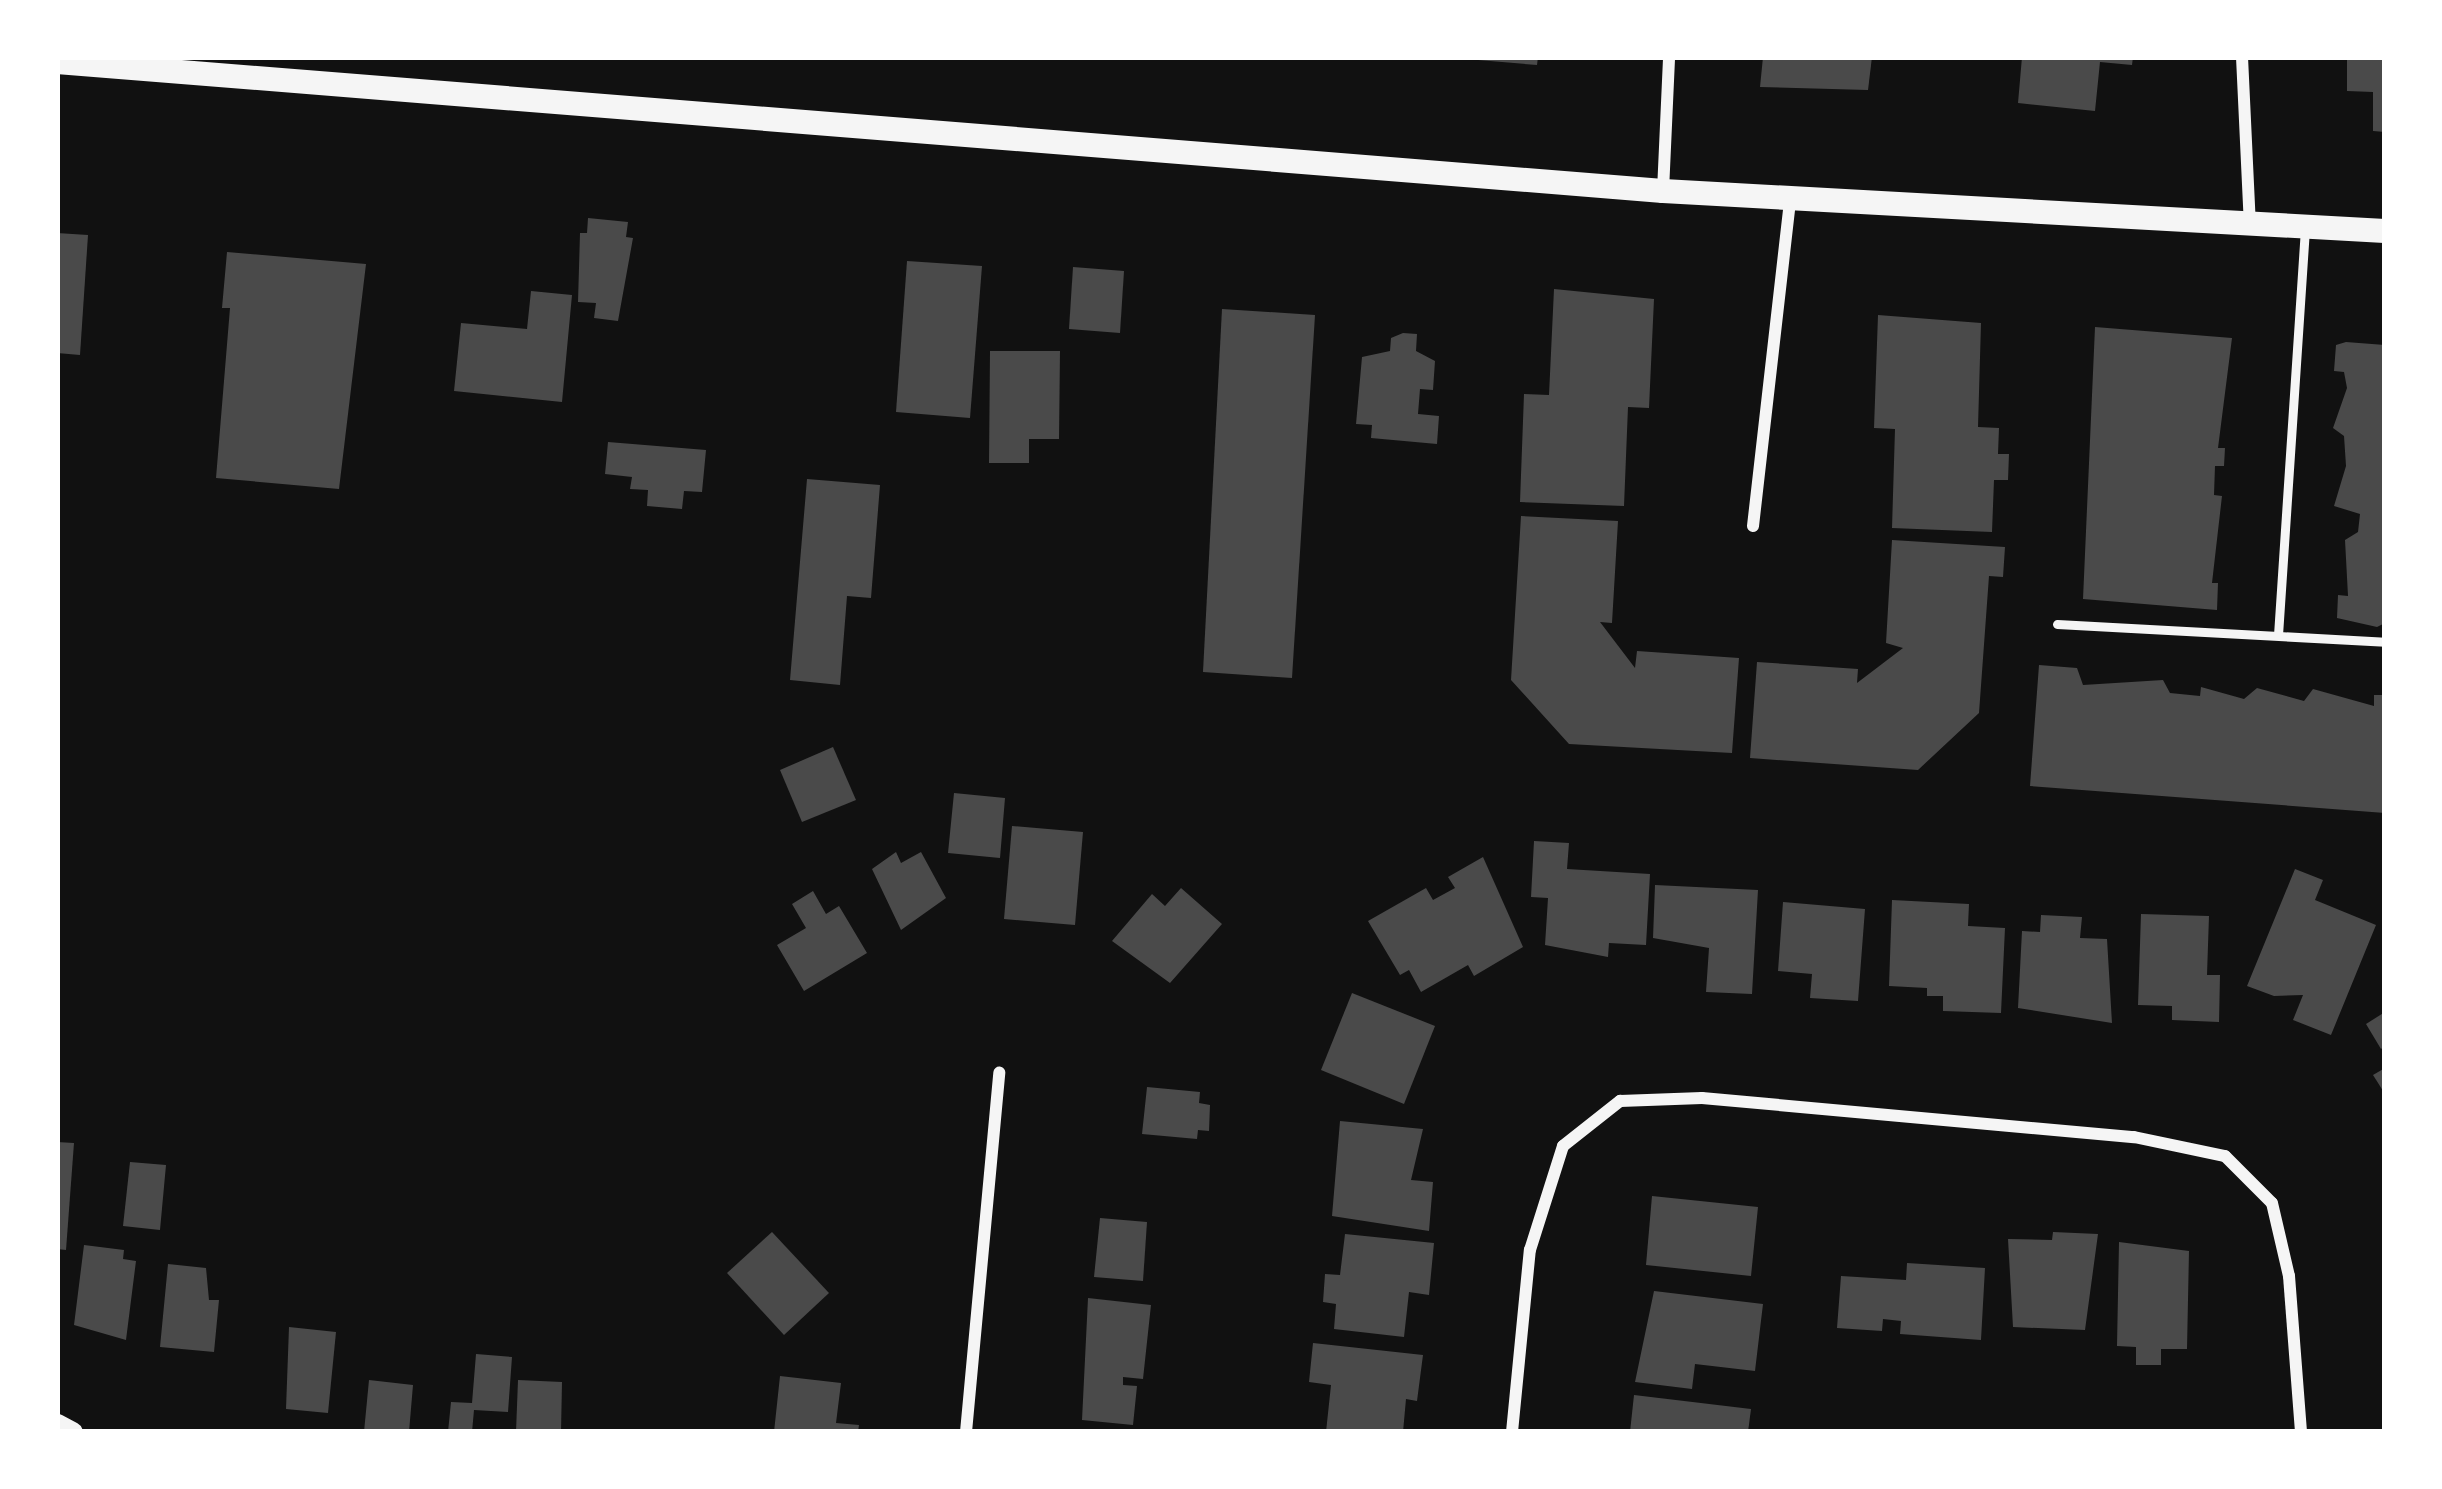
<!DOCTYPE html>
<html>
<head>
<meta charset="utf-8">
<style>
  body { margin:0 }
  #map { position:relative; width:2442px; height:1489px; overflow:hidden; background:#111; font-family:Karla,sans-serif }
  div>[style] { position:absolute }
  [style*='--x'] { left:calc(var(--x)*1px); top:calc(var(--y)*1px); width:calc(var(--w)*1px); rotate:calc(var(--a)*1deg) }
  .building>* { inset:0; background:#4a4a4a }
  .service>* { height:9px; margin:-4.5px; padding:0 4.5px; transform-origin:4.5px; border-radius:4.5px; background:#f5f5f5 }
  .minor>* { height:12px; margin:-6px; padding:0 6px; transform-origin:6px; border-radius:6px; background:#f5f5f5 }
  .tertiary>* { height:21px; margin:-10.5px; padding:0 10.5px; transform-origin:10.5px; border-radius:10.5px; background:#f5f5f5 }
  .secondary>* { height:24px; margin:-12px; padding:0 12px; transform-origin:12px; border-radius:12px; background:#f5f5f5 }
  span { translate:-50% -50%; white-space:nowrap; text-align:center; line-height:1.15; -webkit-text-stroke:12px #fff; paint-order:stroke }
  .frame { position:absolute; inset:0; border:60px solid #fff; pointer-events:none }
</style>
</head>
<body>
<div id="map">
  <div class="building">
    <div style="clip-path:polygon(1442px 57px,1538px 57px,1537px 65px)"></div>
    <div style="clip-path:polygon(1763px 57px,1872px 57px,1868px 90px,1760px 87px)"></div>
    <div style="clip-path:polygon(2022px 57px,2133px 57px,2132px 65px,2100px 62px,2095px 111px,2018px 103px)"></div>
    <div style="clip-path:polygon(2347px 57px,2385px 57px,2385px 132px,2373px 131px,2373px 92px,2347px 91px)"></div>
    <div style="clip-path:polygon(588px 218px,628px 222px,626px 237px,633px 238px,618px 321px,594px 318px,596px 303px,578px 302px,580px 233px,587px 233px)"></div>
    <div style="clip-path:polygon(57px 233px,88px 235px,80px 355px,57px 353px)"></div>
    <div style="clip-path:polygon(227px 252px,366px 264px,339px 489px,216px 478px,230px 308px,222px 308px)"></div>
    <div style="clip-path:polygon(907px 261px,982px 266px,970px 418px,896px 412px)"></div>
    <div style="clip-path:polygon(1073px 267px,1124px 271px,1120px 333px,1069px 329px)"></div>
    <div style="clip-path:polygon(1554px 289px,1654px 299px,1649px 408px,1628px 407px,1624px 506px,1520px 502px,1524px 394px,1549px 395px)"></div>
    <div style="clip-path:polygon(531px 291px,572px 295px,562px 402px,454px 391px,461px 323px,527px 329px)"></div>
    <div style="clip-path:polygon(1222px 309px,1315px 315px,1292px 678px,1203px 672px)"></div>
    <div style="clip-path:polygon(1878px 315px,1981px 323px,1978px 427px,1999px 428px,1998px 454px,2009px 454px,2008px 480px,1994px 480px,1992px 532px,1892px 528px,1895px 429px,1874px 428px)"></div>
    <div style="clip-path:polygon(2095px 327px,2232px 338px,2218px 448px,2225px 448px,2224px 466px,2215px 466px,2214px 495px,2222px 496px,2212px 583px,2218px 583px,2217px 610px,2083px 599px)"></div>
    <div style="clip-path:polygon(1403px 333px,1417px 334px,1416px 351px,1435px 361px,1433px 390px,1420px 389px,1418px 414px,1439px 416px,1437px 444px,1371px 438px,1372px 425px,1356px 424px,1362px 357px,1390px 351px,1391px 338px)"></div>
    <div style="clip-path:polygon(2346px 342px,2385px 345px,2385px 623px,2377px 627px,2337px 618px,2338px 595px,2348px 596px,2345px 540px,2358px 532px,2360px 514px,2334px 506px,2346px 466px,2344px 436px,2333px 428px,2347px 388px,2344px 372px,2334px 371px,2336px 345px)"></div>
    <div style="clip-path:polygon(990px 351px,1060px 351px,1059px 439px,1029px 439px,1029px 463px,989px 463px)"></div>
    <div style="clip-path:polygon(608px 442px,706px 450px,702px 492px,684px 491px,682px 509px,647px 506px,648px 490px,630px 489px,632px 477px,605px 474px)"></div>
    <div style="clip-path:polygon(807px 479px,880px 485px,871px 598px,847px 596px,840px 685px,790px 680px)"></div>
    <div style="clip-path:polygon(1521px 516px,1618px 521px,1612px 623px,1600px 622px,1635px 668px,1637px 651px,1739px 658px,1732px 753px,1569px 744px,1511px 680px)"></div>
    <div style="clip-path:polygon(1892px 540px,2005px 547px,2003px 577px,1989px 576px,1979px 713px,1918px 770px,1750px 758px,1757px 662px,1858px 669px,1857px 683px,1903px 648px,1886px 643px)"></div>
    <div style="clip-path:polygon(2039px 665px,2077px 668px,2083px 685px,2163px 680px,2170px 693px,2200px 696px,2201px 687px,2244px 699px,2257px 688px,2304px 701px,2313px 689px,2374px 706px,2374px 695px,2385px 695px,2385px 813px,2030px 786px)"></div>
    <div style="clip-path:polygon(833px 747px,856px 800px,802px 822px,780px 770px)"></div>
    <div style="clip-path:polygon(954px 793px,1005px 798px,1000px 858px,948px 853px)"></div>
    <div style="clip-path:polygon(1012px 826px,1083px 832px,1075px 925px,1004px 919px)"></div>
    <div style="clip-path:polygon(1534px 841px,1569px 843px,1567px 869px,1650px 874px,1646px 945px,1609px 943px,1608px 957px,1545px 945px,1548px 898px,1531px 897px)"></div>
    <div style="clip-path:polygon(896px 852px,901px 863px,921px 852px,946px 898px,901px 930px,872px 869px)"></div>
    <div style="clip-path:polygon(1483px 857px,1523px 947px,1474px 976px,1468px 965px,1421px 992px,1409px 970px,1400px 975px,1368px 921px,1426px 888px,1433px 900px,1455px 888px,1448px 877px)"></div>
    <div style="clip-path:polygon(2295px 869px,2323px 880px,2315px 900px,2376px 925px,2331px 1035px,2293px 1020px,2303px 995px,2274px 996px,2247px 986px)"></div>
    <div style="clip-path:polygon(1655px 885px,1758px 890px,1752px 994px,1706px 992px,1709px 948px,1653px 938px)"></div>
    <div style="clip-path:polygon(1181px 888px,1222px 924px,1170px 983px,1112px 941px,1152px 894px,1165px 906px)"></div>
    <div style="clip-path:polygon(813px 891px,826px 914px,839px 906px,867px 953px,804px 991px,777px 945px,806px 928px,792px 904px)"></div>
    <div style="clip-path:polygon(1892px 900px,1969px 904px,1968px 926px,2005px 928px,2001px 1013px,1943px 1011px,1943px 996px,1927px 996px,1927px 988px,1889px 986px)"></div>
    <div style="clip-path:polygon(1783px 902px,1865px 909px,1858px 1001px,1810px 998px,1812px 974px,1778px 971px)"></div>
    <div style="clip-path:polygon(2141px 914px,2209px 916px,2207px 975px,2220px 975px,2219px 1022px,2172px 1020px,2172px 1006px,2138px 1005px)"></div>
    <div style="clip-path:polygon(2041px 915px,2082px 917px,2080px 938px,2107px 939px,2112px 1023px,2018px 1008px,2022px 931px,2040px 932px)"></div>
    <div style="clip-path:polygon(1352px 993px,1435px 1026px,1404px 1104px,1321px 1070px)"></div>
    <div style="clip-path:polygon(2385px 1012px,2385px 1046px,2381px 1049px,2366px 1024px)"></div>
    <div style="clip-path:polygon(2385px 1068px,2385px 1094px,2373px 1075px)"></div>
    <div style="clip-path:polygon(1147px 1087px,1200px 1092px,1199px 1103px,1210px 1105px,1209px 1131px,1198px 1130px,1197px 1139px,1142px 1134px)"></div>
    <div style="clip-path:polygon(1340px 1121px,1423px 1129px,1411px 1180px,1433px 1182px,1429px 1231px,1332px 1216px)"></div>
    <div style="clip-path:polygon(57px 1142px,74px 1143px,66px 1250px,57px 1249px)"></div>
    <div style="clip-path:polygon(130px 1162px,166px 1165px,160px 1230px,123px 1226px)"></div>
    <div style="clip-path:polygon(1652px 1196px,1758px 1207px,1751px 1276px,1646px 1265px)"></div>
    <div style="clip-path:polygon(1100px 1218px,1147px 1222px,1143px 1281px,1094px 1277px)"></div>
    <div style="clip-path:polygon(772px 1232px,829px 1293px,784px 1335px,727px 1273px)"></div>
    <div style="clip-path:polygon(2053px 1232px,2098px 1234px,2085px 1330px,2013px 1327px,2008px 1239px,2052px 1240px)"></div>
    <div style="clip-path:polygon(1345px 1234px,1434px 1243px,1429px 1295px,1409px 1292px,1404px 1337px,1334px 1329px,1336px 1304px,1323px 1302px,1325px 1274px,1340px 1275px)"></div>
    <div style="clip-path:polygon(2119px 1242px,2189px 1251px,2187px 1349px,2161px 1349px,2161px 1365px,2136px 1365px,2136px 1347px,2117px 1346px)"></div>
    <div style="clip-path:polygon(84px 1245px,124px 1250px,123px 1259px,136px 1261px,126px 1340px,74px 1325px)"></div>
    <div style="clip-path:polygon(1907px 1263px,1985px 1268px,1981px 1340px,1900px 1334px,1901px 1321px,1883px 1319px,1882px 1331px,1837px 1328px,1841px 1276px,1906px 1280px)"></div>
    <div style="clip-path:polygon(168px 1264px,206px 1268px,209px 1300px,219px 1300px,214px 1352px,160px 1347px)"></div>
    <div style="clip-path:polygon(1654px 1291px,1763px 1304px,1755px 1371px,1695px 1364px,1692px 1389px,1635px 1382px)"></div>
    <div style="clip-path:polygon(1088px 1298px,1151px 1305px,1143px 1379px,1123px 1377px,1123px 1385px,1137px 1386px,1133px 1425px,1082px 1420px)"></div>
    <div style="clip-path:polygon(289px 1327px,336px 1332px,328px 1413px,286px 1409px)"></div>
    <div style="clip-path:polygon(1313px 1343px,1423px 1355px,1417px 1401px,1406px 1399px,1403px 1432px,1326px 1432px,1331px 1385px,1309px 1382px)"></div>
    <div style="clip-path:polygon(476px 1354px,512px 1357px,508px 1412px,474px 1410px,472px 1432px,448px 1432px,451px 1402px,472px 1403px)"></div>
    <div style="clip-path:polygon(780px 1376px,841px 1383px,836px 1423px,859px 1425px,858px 1432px,774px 1432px)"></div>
    <div style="clip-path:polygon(369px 1380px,413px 1385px,409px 1432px,364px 1432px)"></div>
    <div style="clip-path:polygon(518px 1380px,562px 1382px,561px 1432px,516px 1432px)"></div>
    <div style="clip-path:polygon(1634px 1395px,1751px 1409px,1748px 1432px,1630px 1432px)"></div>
  </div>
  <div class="service">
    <div style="--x:2057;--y:624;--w:328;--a:3.1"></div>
    <div style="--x:2278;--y:635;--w:404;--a:-86.2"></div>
  </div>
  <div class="minor">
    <div style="--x:2242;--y:57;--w:167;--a:87.3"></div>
    <div style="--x:1663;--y:191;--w:134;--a:-87.4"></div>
    <div style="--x:1753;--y:526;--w:328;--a:-83.5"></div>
    <div style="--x:966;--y:1432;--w:361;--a:-84.7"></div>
    <div style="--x:1512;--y:1432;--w:183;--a:-84.4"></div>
    <div style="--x:1530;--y:1250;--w:109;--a:-72.4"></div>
    <div style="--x:1563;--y:1146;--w:73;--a:-38.3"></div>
    <div style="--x:1620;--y:1101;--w:82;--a:-2.1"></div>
    <div style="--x:1702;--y:1098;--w:434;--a:5.2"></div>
    <div style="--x:2134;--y:1137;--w:93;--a:11.8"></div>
    <div style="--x:2225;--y:1156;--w:66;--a:45"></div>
    <div style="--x:2272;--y:1203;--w:75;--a:76.9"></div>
    <div style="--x:2289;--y:1276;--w:156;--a:85.6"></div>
  </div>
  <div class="tertiary">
    <div style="--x:57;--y:1424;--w:17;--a:28"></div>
  </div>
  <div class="secondary">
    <div style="--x:57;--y:62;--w:1611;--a:4.59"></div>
    <div style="--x:1663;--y:191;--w:723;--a:3.17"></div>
  </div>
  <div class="frame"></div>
</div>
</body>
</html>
